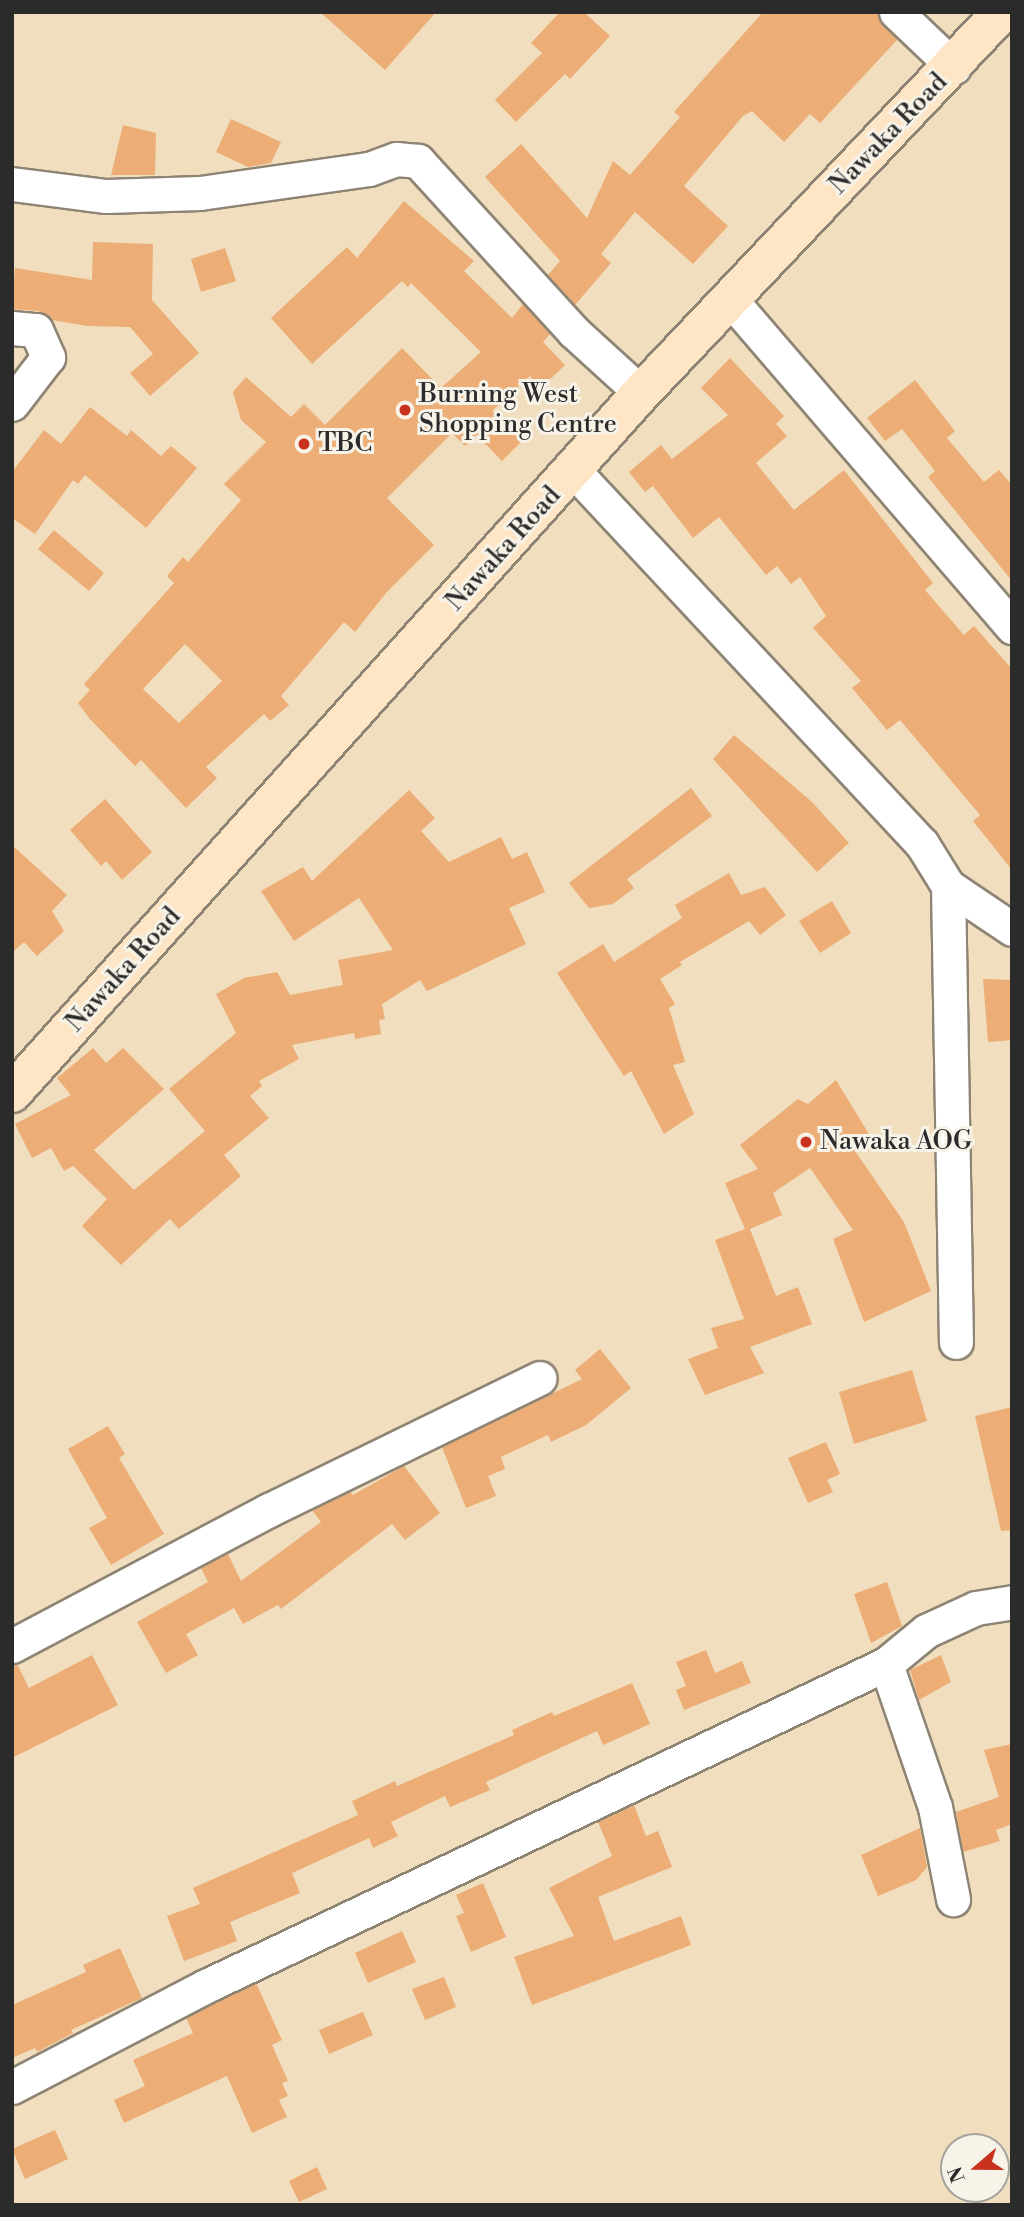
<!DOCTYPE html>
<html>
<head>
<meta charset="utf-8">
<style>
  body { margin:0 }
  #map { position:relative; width:1024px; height:2217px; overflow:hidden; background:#f0debe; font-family:"Libre Bodoni",serif }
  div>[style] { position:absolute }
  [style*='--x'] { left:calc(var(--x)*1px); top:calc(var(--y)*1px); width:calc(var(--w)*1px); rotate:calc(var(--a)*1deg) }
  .building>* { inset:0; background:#ecae76 }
  .roads { filter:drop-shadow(2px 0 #8e8474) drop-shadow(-2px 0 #8e8474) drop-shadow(0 2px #8e8474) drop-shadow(0 -2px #8e8474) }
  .street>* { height:33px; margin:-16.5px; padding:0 16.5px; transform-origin:16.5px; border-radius:16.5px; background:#fff }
  .secondary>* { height:38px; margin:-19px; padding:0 19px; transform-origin:19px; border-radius:19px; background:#fde5c5 }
  .dots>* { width:19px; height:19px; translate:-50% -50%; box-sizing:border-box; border:4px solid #f7f3e8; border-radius:50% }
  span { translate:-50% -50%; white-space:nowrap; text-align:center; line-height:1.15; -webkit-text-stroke:6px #f7f3e8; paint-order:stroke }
  .street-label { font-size:26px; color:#2b2b2b }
  .poi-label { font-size:26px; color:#2b2b2b }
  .left { translate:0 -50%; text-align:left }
  .frame { position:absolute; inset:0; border:14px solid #2b2b2b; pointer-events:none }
  .north { position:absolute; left:940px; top:2133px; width:70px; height:70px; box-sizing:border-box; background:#f7f3e8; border:2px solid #a5a39c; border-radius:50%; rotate:250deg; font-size:19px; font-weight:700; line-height:28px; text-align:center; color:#2b2b2b }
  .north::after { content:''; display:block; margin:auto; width:24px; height:32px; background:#c8321e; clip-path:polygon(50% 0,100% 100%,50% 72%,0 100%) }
</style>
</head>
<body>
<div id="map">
  <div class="building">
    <div style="clip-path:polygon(320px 12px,436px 12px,385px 70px)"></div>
    <div style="clip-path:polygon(560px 12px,584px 12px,610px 36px,570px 79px,565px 74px,516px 122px,495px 100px,542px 53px,531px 43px)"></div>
    <div style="clip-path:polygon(763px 12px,877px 12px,897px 40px,820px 123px,810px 114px,784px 142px,752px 111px,743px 116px,684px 186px,728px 226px,693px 264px,635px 212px,601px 254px,611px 263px,575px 305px,548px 275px,560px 261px,485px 177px,521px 144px,587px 218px,613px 161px,630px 175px,680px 117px,674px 112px)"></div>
    <div style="clip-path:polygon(231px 119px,281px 142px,271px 163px,248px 167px,216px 152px)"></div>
    <div style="clip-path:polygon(123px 125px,156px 133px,155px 175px,111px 175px)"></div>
    <div style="clip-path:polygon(evenodd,404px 201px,474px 261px,464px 271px,512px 318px,523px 304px,550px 334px,543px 342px,565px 365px,541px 388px,530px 376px,492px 411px,522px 441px,502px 461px,477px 435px,465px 446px,452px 433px,387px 498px,434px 545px,386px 593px,355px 632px,344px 622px,281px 696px,289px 705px,270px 721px,264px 714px,206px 767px,217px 778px,186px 808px,141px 760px,135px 766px,89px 718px,78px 703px,90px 690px,84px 684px,174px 583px,167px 576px,183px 557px,188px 562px,241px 500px,224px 484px,266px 442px,241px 420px,233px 392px,246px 377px,291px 417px,304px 404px,325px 425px,402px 348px,441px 388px,481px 352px,411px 283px,408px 287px,402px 281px,312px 364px,271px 318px,347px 247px,357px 258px,404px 201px,185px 644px,222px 681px,179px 723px,143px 689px,185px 644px)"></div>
    <div style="clip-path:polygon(93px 242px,153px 244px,152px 300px,199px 353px,150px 396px,130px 373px,153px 354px,130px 327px,87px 326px,52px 320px,38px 311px,12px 309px,15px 268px,92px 280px)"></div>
    <div style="clip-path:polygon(225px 248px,236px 281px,201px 292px,191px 259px)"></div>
    <div style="clip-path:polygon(730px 358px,784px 416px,776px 424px,787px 436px,756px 463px,794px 510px,844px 470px,933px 583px,925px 590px,964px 635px,974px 626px,1012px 669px,1012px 870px,973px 821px,980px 815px,900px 720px,887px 730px,852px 688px,861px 681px,813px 628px,826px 616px,800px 577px,791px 584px,777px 566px,766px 575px,719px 517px,693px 538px,653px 486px,645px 492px,629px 472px,661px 445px,672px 459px,728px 415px,701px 388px)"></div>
    <div style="clip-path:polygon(915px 380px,955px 431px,947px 438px,984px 482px,999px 470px,1012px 485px,1012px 581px,928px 477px,935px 471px,902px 429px,885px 441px,867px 418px)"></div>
    <div style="clip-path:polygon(90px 407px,127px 436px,131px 430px,161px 456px,171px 446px,197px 468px,146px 528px,85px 475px,78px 484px,73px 480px,35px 534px,12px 518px,12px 472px,44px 430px,61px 444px)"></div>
    <div style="clip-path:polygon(54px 530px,104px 573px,89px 591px,38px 549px)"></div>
    <div style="clip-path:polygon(734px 735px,812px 802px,849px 843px,817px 872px,713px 759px)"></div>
    <div style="clip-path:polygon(691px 788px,712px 816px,627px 879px,634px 888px,613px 904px,589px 908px,569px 883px)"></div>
    <div style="clip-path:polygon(409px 790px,435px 818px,421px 831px,449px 862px,501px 837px,512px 859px,527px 852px,545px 892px,509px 908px,526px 944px,427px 991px,420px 980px,382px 1004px,385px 1019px,379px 1020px,381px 1034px,355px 1039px,354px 1033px,292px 1045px,299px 1059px,259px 1081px,262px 1086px,250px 1096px,269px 1118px,224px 1155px,241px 1176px,179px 1229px,170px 1219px,121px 1265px,82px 1226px,107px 1199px,73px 1166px,64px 1171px,51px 1148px,32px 1158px,15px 1124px,71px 1095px,57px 1078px,93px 1048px,106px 1063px,123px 1048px,164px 1089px,94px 1150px,134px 1190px,205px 1131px,169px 1089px,236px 1033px,216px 994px,244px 978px,277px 972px,290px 995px,343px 985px,338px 960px,393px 950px,359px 898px,294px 941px,261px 891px,303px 867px,312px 881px)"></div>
    <div style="clip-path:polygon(105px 799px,152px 852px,122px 880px,106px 861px,101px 866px,70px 830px)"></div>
    <div style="clip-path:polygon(12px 845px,67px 895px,52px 911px,64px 931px,37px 956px,24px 942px,12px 953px)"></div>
    <div style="clip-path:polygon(729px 873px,741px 895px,765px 887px,786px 915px,760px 935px,749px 921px,680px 962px,682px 965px,660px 979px,675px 1004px,669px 1008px,685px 1062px,673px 1065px,694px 1114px,664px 1134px,631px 1071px,624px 1076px,557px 973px,603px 944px,614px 962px,682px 918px,675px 905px)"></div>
    <div style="clip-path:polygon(832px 901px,851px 933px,820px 953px,799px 921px)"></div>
    <div style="clip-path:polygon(983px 979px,1012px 980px,1012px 1040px,988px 1042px)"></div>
    <div style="clip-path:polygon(836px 1080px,872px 1139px,855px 1151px,904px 1222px,931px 1291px,864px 1322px,833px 1239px,853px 1230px,810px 1168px,773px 1193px,782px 1215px,750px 1229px,776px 1296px,798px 1287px,812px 1324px,750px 1347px,764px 1373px,705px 1395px,688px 1359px,718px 1348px,711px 1328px,744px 1319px,715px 1240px,745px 1229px,725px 1183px,758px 1169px,740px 1145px,798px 1099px,808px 1104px)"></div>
    <div style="clip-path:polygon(600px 1349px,631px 1388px,586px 1425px,551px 1442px,548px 1435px,501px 1457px,505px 1469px,488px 1476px,496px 1496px,466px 1508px,442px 1447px,582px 1379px,575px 1370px)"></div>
    <div style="clip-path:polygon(912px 1370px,927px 1421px,854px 1444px,839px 1392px)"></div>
    <div style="clip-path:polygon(1012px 1407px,1012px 1530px,1001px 1531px,975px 1416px)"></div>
    <div style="clip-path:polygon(108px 1426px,125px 1454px,119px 1458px,164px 1534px,111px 1565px,89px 1528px,107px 1518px,68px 1449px)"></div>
    <div style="clip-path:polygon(826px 1442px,840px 1474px,827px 1480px,833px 1492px,808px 1503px,788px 1458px)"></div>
    <div style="clip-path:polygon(404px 1466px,440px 1513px,405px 1540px,392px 1524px,281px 1609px,278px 1605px,243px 1624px,234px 1608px,186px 1634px,198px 1655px,166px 1673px,137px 1622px,208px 1582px,201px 1568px,228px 1554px,241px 1581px,321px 1522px,312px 1510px,350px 1492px,353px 1495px)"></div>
    <div style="clip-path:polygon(887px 1582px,902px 1626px,871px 1643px,854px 1594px)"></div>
    <div style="clip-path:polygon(706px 1650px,715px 1673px,742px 1661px,751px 1683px,684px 1710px,676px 1690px,686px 1686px,676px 1662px)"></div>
    <div style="clip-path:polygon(92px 1655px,118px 1705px,12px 1758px,12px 1665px,17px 1664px,29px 1688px)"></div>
    <div style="clip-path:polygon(941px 1655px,951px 1682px,919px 1700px,910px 1670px)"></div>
    <div style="clip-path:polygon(632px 1683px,650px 1724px,603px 1745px,597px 1731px,486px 1782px,490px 1790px,450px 1807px,445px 1796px,391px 1822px,398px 1836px,373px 1848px,369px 1838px,292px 1873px,300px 1893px,230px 1922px,237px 1941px,184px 1961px,167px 1916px,200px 1904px,193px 1888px,358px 1815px,352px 1801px,395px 1781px,397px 1786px,514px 1735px,512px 1730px,552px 1712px,554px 1716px)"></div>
    <div style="clip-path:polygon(1012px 1744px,1012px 1824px,996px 1830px,1000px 1841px,963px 1852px,956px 1812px,999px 1797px,984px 1750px)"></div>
    <div style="clip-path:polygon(634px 1805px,646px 1836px,658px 1831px,672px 1867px,598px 1897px,614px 1941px,681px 1916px,691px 1945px,532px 2005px,514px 1957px,574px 1936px,549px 1888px,612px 1856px,598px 1822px)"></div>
    <div style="clip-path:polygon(920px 1828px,927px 1867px,916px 1880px,878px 1896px,861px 1855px)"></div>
    <div style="clip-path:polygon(483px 1883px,506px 1937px,471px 1952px,456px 1916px,464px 1913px,456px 1895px)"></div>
    <div style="clip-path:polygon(402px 1931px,416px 1962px,368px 1983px,355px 1953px)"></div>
    <div style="clip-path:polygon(120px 1948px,142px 1998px,71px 2030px,73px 2033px,37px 2052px,35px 2048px,12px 2058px,12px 2005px,86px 1972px,83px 1965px)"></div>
    <div style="clip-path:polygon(444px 1977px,456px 2007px,425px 2020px,412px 1989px)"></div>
    <div style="clip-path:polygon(256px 1983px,282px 2040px,272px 2045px,288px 2081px,282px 2083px,288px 2096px,279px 2100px,287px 2117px,252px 2133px,227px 2076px,124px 2123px,114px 2100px,145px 2086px,133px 2060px,193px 2033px,186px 2018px)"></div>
    <div style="clip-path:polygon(363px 2012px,373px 2035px,329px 2054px,319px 2030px)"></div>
    <div style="clip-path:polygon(55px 2130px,68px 2159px,25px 2179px,12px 2149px)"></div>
    <div style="clip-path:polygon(317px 2167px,327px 2189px,299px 2202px,289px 2181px)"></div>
  </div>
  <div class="roads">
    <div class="street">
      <div style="--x:896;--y:12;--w:80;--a:43.5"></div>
      <div style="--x:12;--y:184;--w:95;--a:7.3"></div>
      <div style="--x:106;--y:196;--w:94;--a:-1.8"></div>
      <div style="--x:200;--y:193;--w:171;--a:-8.1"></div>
      <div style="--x:369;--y:169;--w:29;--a:-20"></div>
      <div style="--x:396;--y:159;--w:22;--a:5"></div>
      <div style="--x:418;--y:161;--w:231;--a:47.6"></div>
      <div style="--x:574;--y:332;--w:91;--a:42.3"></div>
      <div style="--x:730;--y:299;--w:433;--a:49.3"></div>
      <div style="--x:12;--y:328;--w:24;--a:5"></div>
      <div style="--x:36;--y:330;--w:30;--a:66"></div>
      <div style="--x:48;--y:357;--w:59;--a:127.5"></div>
      <div style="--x:574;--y:471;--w:510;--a:46.99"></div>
      <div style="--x:922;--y:844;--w:49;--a:58.2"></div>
      <div style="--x:948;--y:886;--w:456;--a:89"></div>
      <div style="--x:948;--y:886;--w:77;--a:33.9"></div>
      <div style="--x:12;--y:1646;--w:291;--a:-27.9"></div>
      <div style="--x:269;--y:1510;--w:301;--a:-26"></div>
      <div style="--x:886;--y:1664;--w:151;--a:71.1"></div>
      <div style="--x:935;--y:1807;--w:94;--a:78.9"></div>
      <div style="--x:12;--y:2087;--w:219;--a:-27.5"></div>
      <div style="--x:206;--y:1986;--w:752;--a:-25.34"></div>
      <div style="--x:886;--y:1664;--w:52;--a:-39.5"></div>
      <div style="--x:926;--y:1631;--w:55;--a:-24.7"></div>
      <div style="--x:976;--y:1608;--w:36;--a:-9"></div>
    </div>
    <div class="secondary">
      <div style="--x:12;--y:1093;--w:941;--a:-48.06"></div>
      <div style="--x:641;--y:393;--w:525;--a:-46.54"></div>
    </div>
  </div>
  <div class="dots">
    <div style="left:405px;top:410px;background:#c8321e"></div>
    <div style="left:304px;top:444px;background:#c8321e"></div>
    <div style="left:806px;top:1142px;background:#c8321e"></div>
  </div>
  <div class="street-label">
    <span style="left:889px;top:134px;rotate:-46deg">Nawaka Road</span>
    <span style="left:504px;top:549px;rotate:-48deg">Nawaka Road</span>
    <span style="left:124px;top:970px;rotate:-48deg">Nawaka Road</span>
  </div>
  <div class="poi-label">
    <span class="left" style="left:419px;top:410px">Burning West<br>Shopping Centre</span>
    <span class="left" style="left:318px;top:444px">TBC</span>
    <span class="left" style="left:820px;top:1142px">Nawaka AOG</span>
  </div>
  <div class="frame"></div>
  <div class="north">N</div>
</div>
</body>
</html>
